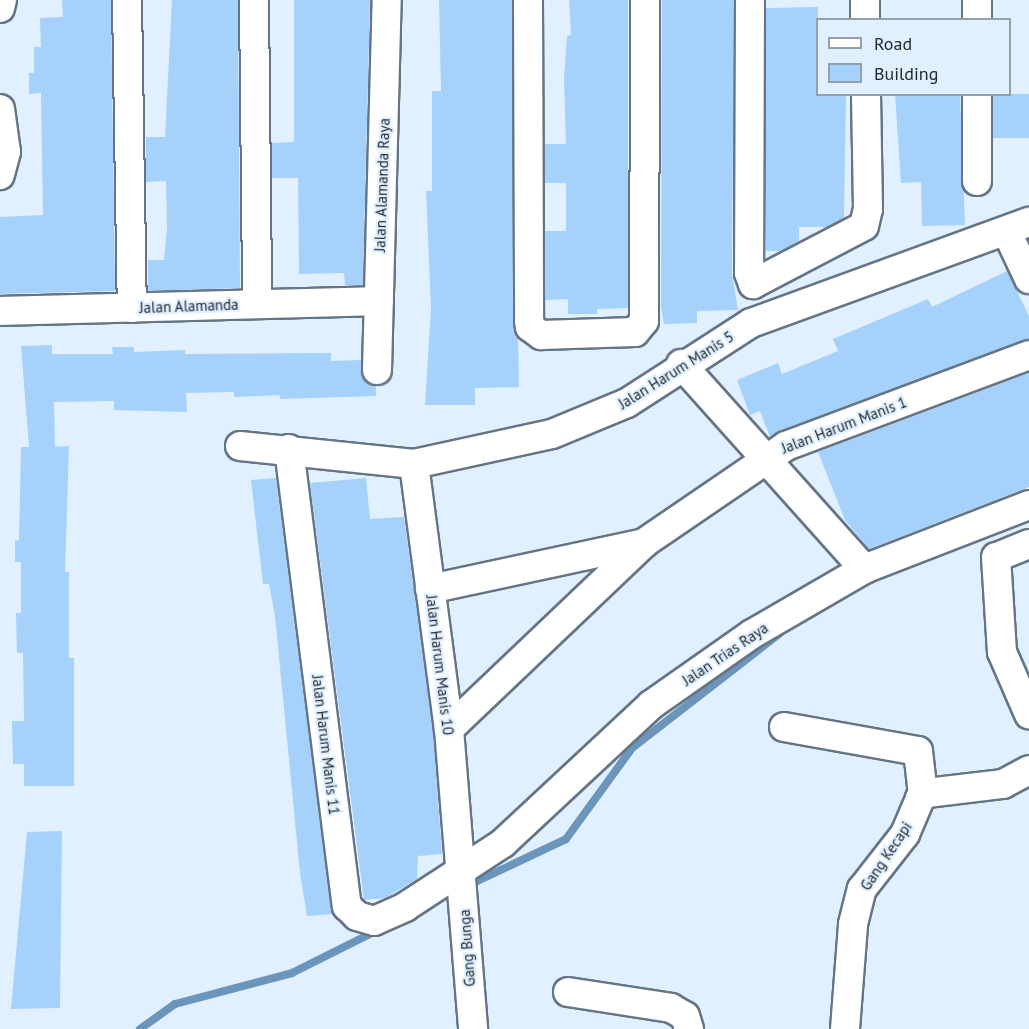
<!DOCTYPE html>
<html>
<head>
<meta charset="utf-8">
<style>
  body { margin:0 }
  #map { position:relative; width:1029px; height:1029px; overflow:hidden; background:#e1f0ff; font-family:"PT Sans",sans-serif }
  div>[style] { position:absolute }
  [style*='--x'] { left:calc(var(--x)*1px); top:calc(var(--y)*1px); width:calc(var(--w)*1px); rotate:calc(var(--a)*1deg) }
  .stream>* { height:8px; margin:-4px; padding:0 4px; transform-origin:4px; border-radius:4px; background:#6c95bc }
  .building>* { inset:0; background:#a5d1fb }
  .roads { filter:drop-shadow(2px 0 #657585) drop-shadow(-2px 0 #657585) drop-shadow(0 2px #657585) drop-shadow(0 -2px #657585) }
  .minor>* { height:28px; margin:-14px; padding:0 14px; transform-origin:14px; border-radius:14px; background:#fff }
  span { translate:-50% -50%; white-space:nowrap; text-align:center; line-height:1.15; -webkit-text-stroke:4.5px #e1f0ff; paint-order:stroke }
  .street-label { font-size:15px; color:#1e252c }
  .legend { position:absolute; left:816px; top:18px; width:195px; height:78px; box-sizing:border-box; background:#e1f0ff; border:2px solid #939fab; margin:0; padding:8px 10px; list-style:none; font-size:18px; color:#1e252c }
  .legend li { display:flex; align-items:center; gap:12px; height:30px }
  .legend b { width:30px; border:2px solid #939fab }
</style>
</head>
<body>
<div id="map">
  <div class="stream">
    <div style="--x:471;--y:884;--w:105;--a:-25.3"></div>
    <div style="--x:566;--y:839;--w:112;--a:-54"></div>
    <div style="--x:632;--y:748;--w:187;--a:-37.8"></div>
    <div style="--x:140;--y:1029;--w:43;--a:-35.5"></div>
    <div style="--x:175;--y:1004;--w:121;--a:-14.8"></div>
    <div style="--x:292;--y:973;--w:96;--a:-26.6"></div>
  </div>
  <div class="building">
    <div style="clip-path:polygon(62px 0,111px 0,115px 291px,0 294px,0 217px,43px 215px,41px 93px,29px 94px,29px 73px,34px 73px,34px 47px,41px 47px,40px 18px,63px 17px)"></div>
    <div style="clip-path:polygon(172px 0,238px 0,240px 288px,148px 291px,148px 260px,164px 260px,167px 229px,166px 181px,146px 182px,146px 137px,165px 137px)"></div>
    <div style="clip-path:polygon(294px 0,370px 0,363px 285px,345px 285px,344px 273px,299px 274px,298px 178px,272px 178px,272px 143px,294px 142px)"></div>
    <div style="clip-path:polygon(439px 0,512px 0,513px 321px,518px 337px,519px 387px,475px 388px,475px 405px,425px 405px,431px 308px,426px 191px,432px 191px,432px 91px,441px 91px)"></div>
    <div style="clip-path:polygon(569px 0,628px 0,628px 308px,597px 309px,597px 314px,568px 314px,568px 299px,545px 300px,545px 231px,566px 231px,566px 183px,545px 183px,545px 144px,566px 144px,564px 78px,567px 36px,571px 35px)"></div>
    <div style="clip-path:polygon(662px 0,734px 0,732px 273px,738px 310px,697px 311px,697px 323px,664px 324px,661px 307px)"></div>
    <div style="clip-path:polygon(818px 7px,818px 94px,846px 94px,844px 218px,827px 227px,799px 227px,799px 241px,781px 251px,766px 251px,766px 8px)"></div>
    <div style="clip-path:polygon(895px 94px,960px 94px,965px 225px,922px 226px,921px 182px,901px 183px)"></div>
    <div style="clip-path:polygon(993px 94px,1029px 94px,1029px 138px,993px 138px)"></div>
    <div style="clip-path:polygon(1007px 271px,1029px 316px,1029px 339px,770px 437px,760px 411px,750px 415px,737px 380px,778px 363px,782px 374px,838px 351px,833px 339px,928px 299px,932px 307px)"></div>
    <div style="clip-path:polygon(52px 345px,52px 354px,113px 354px,112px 347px,134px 347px,134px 352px,185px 350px,185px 354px,331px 353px,331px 361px,361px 360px,362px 377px,376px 386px,376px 396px,280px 399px,280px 395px,234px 397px,234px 392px,186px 393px,187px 412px,114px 410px,114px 401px,54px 402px,55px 447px,69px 446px,65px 572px,69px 572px,69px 658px,74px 658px,74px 786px,24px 786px,24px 764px,13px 764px,12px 721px,24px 721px,23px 653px,17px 653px,16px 613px,21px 613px,21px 562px,15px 562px,15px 541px,19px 540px,21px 447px,29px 447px,21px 346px)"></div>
    <div style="clip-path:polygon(1029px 373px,1029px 487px,869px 549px,845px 520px,818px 452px)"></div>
    <div style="clip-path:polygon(276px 478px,331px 908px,333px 914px,307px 916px,300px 873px,275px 616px,269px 584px,263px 584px,251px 480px)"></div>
    <div style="clip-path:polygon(366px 478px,370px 519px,404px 517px,433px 731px,442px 854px,418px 856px,417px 879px,385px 898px,364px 900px,310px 483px)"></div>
    <div style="clip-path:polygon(62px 831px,60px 1008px,11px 1009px,27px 832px)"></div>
  </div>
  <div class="roads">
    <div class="minor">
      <div style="--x:127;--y:0;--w:308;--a:89.1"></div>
      <div style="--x:254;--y:0;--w:304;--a:89.4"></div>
      <div style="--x:528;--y:0;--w:321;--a:89.8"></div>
      <div style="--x:529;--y:321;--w:6;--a:81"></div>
      <div style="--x:530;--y:327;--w:14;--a:36"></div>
      <div style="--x:541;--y:335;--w:94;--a:-1.8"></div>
      <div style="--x:635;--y:332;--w:14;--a:-51"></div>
      <div style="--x:644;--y:321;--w:321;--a:-89.8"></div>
      <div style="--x:750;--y:0;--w:273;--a:90.2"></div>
      <div style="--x:749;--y:273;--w:12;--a:70"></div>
      <div style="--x:753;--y:284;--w:125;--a:-27.6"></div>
      <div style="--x:864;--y:226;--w:17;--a:-77"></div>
      <div style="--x:868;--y:209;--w:115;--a:-91"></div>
      <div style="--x:865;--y:0;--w:20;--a:90"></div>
      <div style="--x:0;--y:8;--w:8;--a:-76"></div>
      <div style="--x:977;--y:20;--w:20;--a:-90"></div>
      <div style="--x:0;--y:109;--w:43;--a:82.1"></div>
      <div style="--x:6;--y:152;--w:24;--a:105"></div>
      <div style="--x:977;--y:181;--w:87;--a:-90"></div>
      <div style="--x:1007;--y:232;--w:52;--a:64.9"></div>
      <div style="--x:0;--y:311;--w:379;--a:-1.5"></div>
      <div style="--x:681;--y:364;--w:275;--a:48.2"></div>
      <div style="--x:377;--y:370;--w:370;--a:-88.5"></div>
      <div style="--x:240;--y:446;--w:175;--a:5.9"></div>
      <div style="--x:414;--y:464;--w:141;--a:-12.3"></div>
      <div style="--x:552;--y:434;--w:81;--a:-22.5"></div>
      <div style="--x:627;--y:403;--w:148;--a:-32.8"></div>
      <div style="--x:751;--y:323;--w:296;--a:-20"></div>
      <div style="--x:289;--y:449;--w:461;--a:82.8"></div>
      <div style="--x:347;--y:906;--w:14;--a:45"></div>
      <div style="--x:357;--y:916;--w:18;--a:16"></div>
      <div style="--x:374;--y:921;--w:34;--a:-24"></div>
      <div style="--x:405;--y:907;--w:117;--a:-33.1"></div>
      <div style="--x:503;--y:843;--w:202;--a:-43"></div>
      <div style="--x:651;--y:705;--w:123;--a:-35.1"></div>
      <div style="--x:752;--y:634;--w:129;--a:-30.1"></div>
      <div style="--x:864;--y:569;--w:177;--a:-21.2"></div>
      <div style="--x:414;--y:464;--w:267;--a:82.5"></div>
      <div style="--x:449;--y:729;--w:301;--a:85.4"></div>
      <div style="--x:1029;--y:544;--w:35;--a:158"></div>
      <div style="--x:996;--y:557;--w:95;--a:86.4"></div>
      <div style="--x:1002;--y:652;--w:68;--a:66.5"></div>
      <div style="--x:430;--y:589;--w:219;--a:-12.1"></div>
      <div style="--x:644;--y:543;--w:172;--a:-34.3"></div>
      <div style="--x:786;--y:446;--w:259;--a:-20.5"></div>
      <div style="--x:784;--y:727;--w:136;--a:10.2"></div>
      <div style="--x:918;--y:751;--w:44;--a:83.5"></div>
      <div style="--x:449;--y:729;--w:269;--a:-43.6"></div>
      <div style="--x:568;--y:992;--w:104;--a:8.8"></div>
      <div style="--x:671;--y:1008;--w:16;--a:30"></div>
      <div style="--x:685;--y:1016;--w:14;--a:73"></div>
      <div style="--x:845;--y:1029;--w:105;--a:-85.6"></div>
      <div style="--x:853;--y:924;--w:36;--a:-76"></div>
      <div style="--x:862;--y:889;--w:70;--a:-52"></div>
      <div style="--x:905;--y:834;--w:39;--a:-67"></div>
      <div style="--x:920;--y:798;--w:9;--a:-36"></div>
      <div style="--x:927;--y:793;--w:77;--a:-6.8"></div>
      <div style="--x:1003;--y:784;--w:30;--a:-28"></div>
    </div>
  </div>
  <div class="street-label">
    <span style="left:382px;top:185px;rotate:-88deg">Jalan Alamanda Raya</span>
    <span style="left:189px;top:306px;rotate:-2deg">Jalan Alamanda</span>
    <span style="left:676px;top:370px;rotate:-32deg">Jalan Harum Manis 5</span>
    <span style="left:844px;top:425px;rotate:-21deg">Jalan Harum Manis 1</span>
    <span style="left:725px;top:654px;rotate:-34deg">Jalan Trias Raya</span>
    <span style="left:440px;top:665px;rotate:83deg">Jalan Harum Manis 10</span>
    <span style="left:326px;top:745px;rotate:83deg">Jalan Harum Manis 11</span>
    <span style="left:886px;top:856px;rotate:-56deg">Gang Kecapi</span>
    <span style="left:467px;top:948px;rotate:-94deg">Gang Bunga</span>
  </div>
  <ul class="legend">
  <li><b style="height:8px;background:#fff"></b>Road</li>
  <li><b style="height:16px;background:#a5d1fb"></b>Building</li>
  </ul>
</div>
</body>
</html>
